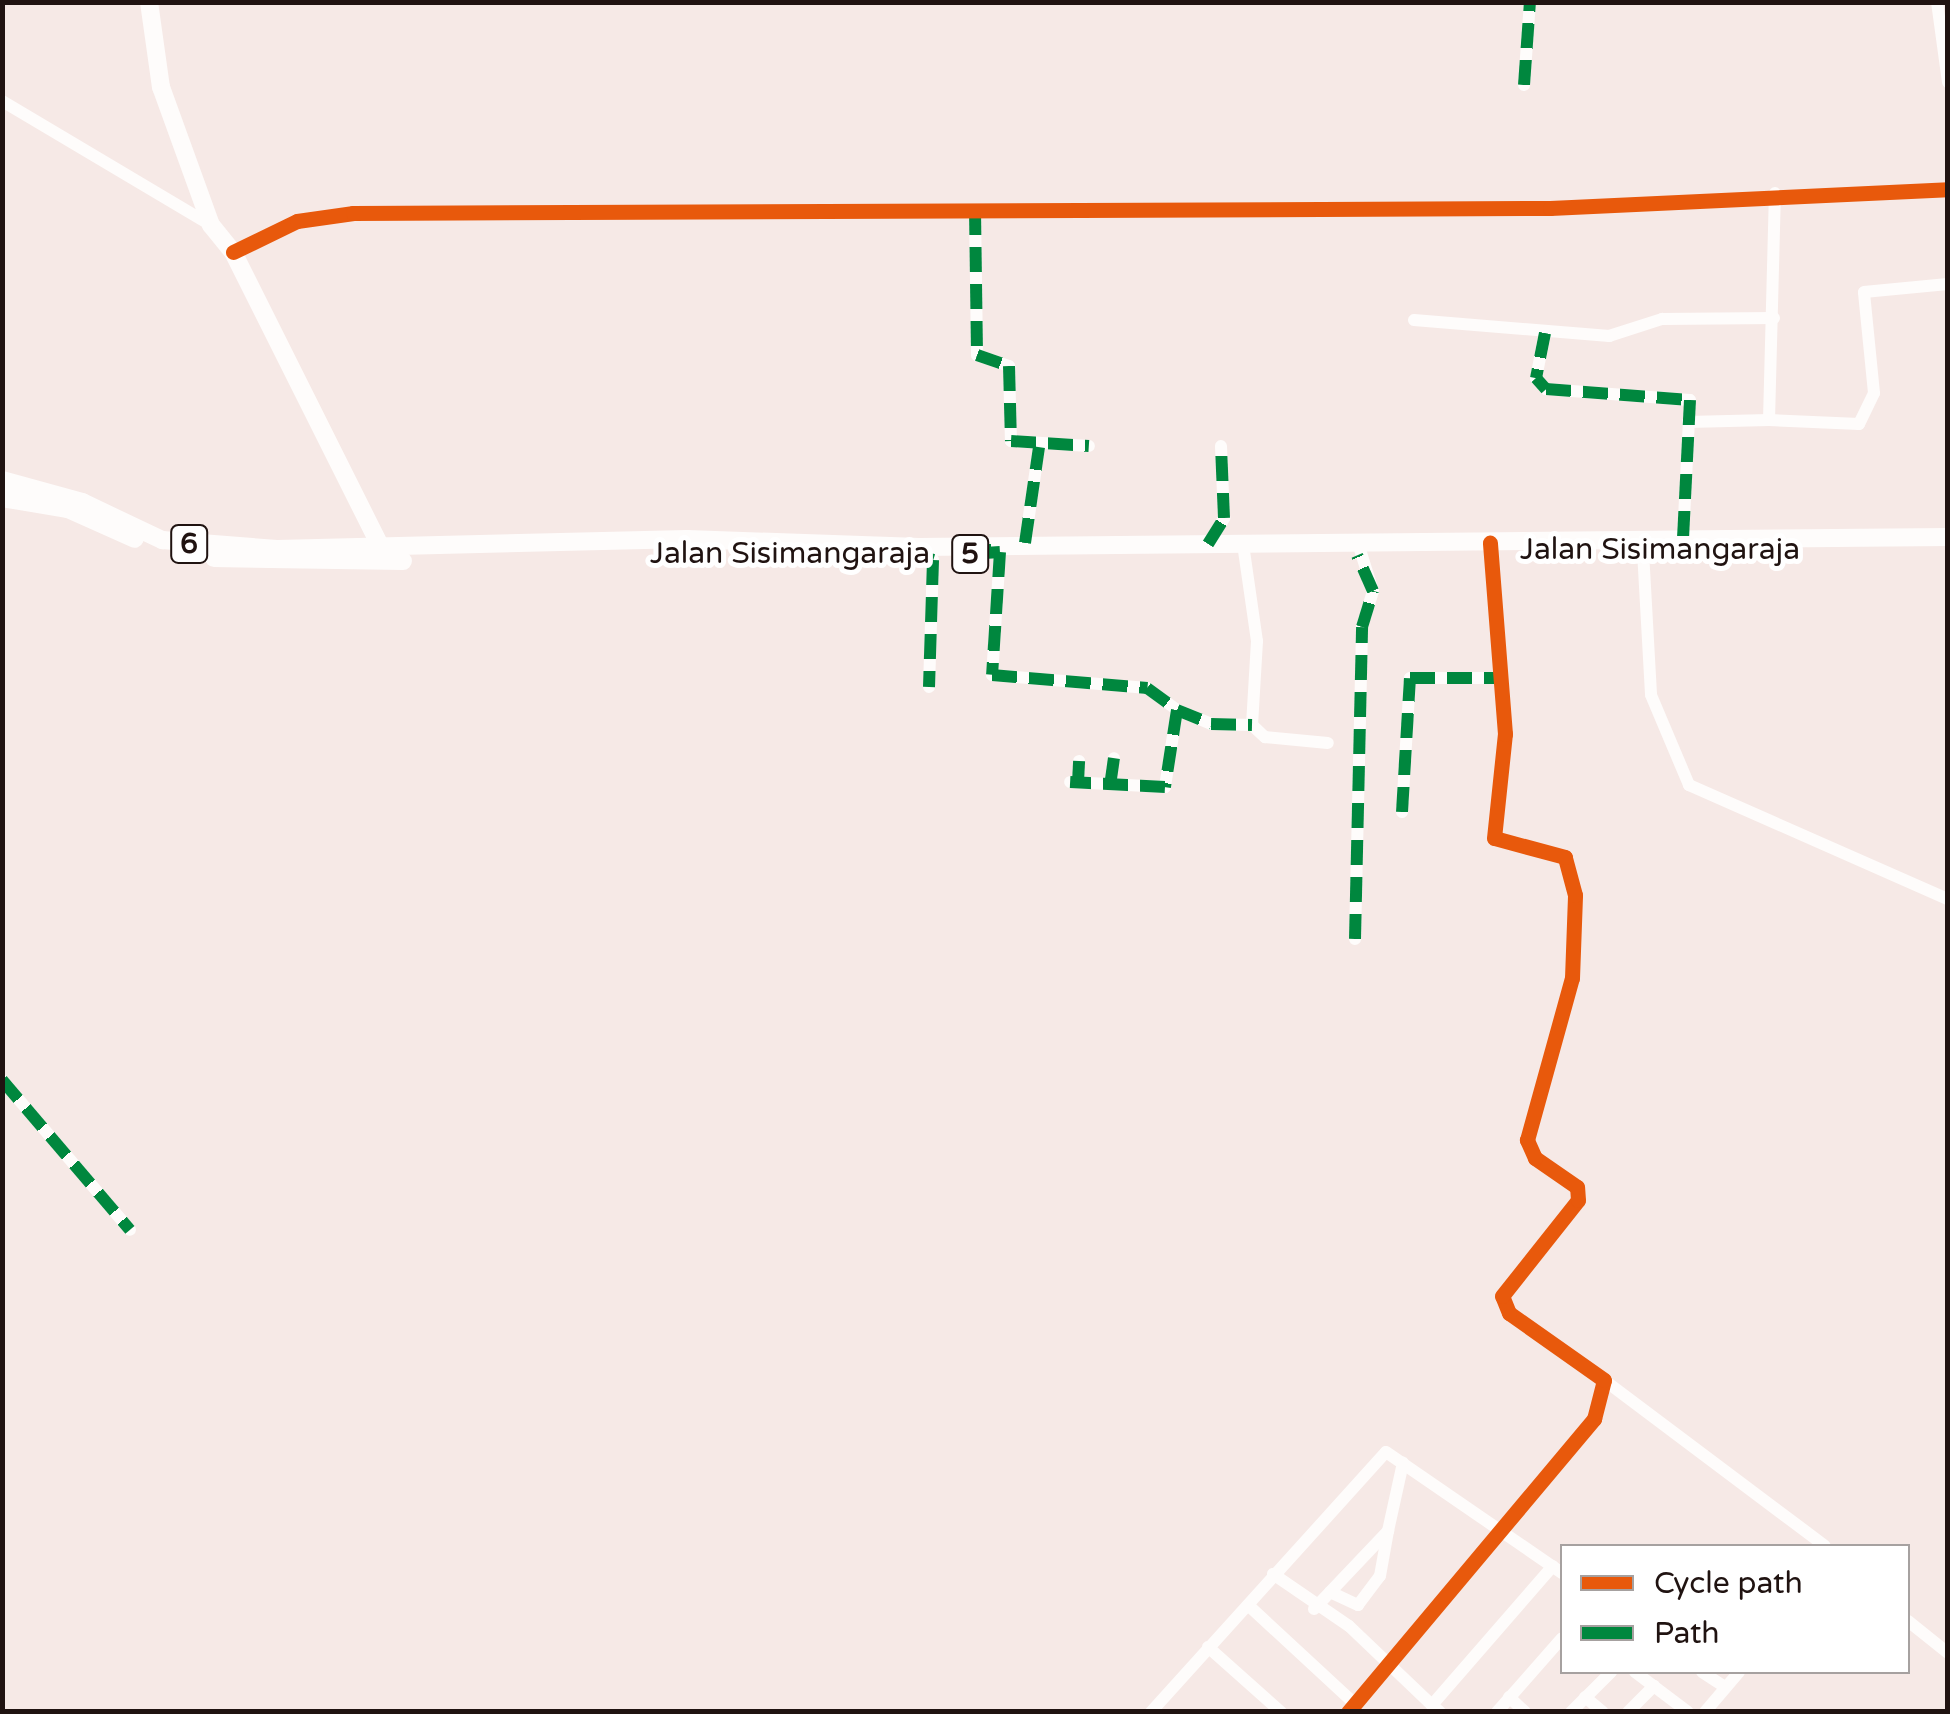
<!DOCTYPE html>
<style>
body{margin:0}
#map{position:relative;width:1950px;height:1714px;overflow:hidden;background:#f6e9e6;font-family:"Varela Round",sans-serif}
div>[style]{position:absolute}
.minor>*{height:12px;margin:-6px;padding:0 6px;transform-origin:6px;border-radius:6px;background:#fefcfb}
.highway>*{height:18px;margin:-9px;padding:0 9px;transform-origin:9px;border-radius:9px;background:#fefcfb}
.quiet>*{height:12px;margin-top:-6px;transform-origin:0;background:repeating-linear-gradient(90deg,#00873e 0 25px,transparent 0 37px)}
.cycleway>*{height:15px;margin:-7.5px;padding:0 7.5px;transform-origin:7.5px;border-radius:7.5px;background:#e8590c}
span{translate:-50% -50%;white-space:nowrap;text-align:center;line-height:1.15;-webkit-text-stroke:10px #fff;paint-order:stroke}
.shield-label span{padding:2px 8px;background:#fff;border:2px solid;border-radius:8px;-webkit-text-stroke-width:0}
.shield-label{font-size:28px;color:#201311;font-weight:700}
.street-label{font-size:30px;color:#201311}
.frame{position:absolute;inset:0;border:5px solid #201311;pointer-events:none}
.legend{position:absolute;left:1560px;top:1544px;width:350px;height:130px;box-sizing:border-box;background:#fff;border:2px solid #a6a1a0;margin:0;padding:12px 18px;list-style:none;font-size:30px;color:#201311}
.legend li{display:flex;align-items:center;gap:20px;height:50px}
.legend b{width:50px;border:2px solid #a6a1a0}
</style>
<div id="map">
<div class="minor">
<i style="left:1937px;top:2px;width:81px;rotate:82.2deg"></i>
<i style="left:1524px;top:85px;width:83px;rotate:-85.9deg"></i>
<i style="left:2px;top:101px;width:243px;rotate:30.7deg"></i>
<i style="left:975px;top:210px;width:145px;rotate:89.2deg"></i>
<i style="left:977px;top:355px;width:34px;rotate:19deg"></i>
<i style="left:1009px;top:366px;width:75px;rotate:88.5deg"></i>
<i style="left:1011px;top:441px;width:78px;rotate:3.7deg"></i>
<i style="left:233px;top:252px;width:71px;rotate:-25.8deg"></i>
<i style="left:297px;top:221px;width:57px;rotate:-8.1deg"></i>
<i style="left:353px;top:213px;width:1197px;rotate:-0.24deg"></i>
<i style="left:1550px;top:208px;width:398px;rotate:-2.7deg"></i>
<i style="left:1414px;top:320px;width:196px;rotate:4.7deg"></i>
<i style="left:1609px;top:336px;width:56px;rotate:-17.8deg"></i>
<i style="left:1662px;top:319px;width:112px;rotate:-0.5deg"></i>
<i style="left:1545px;top:333px;width:46px;rotate:101.3deg"></i>
<i style="left:1536px;top:378px;width:15px;rotate:48deg"></i>
<i style="left:1546px;top:389px;width:144px;rotate:4.4deg"></i>
<i style="left:1690px;top:400px;width:139px;rotate:92.9deg"></i>
<i style="left:1769px;top:420px;width:90px;rotate:2.5deg"></i>
<i style="left:1859px;top:424px;width:34px;rotate:-64deg"></i>
<i style="left:1874px;top:393px;width:101px;rotate:-95.7deg"></i>
<i style="left:1864px;top:292px;width:84px;rotate:-5.4deg"></i>
<i style="left:1688px;top:422px;width:81px;rotate:-1.4deg"></i>
<i style="left:1769px;top:420px;width:227px;rotate:-88.5deg"></i>
<i style="left:1025px;top:543px;width:97px;rotate:-81.7deg"></i>
<i style="left:1208px;top:544px;width:31px;rotate:-58deg"></i>
<i style="left:1224px;top:518px;width:72px;rotate:-92.4deg"></i>
<i style="left:1243px;top:544px;width:98px;rotate:81.8deg"></i>
<i style="left:1257px;top:641px;width:84px;rotate:93.4deg"></i>
<i style="left:1252px;top:725px;width:18px;rotate:43deg"></i>
<i style="left:1265px;top:737px;width:63px;rotate:5.4deg"></i>
<i style="left:919px;top:547px;width:19px;rotate:43deg"></i>
<i style="left:933px;top:560px;width:127px;rotate:91.8deg"></i>
<i style="left:1643px;top:551px;width:144px;rotate:86.8deg"></i>
<i style="left:1651px;top:695px;width:98px;rotate:67.1deg"></i>
<i style="left:1689px;top:785px;width:283px;rotate:23.8deg"></i>
<i style="left:988px;top:553px;width:12px;rotate:-5deg"></i>
<i style="left:1000px;top:552px;width:123px;rotate:93.7deg"></i>
<i style="left:992px;top:675px;width:156px;rotate:4.8deg"></i>
<i style="left:1147px;top:688px;width:37px;rotate:36deg"></i>
<i style="left:1177px;top:710px;width:78px;rotate:98.9deg"></i>
<i style="left:1165px;top:787px;width:95px;rotate:-177deg"></i>
<i style="left:1177px;top:710px;width:37px;rotate:22deg"></i>
<i style="left:1211px;top:724px;width:41px;rotate:1.4deg"></i>
<i style="left:1111px;top:779px;width:21px;rotate:-82deg"></i>
<i style="left:1078px;top:782px;width:21px;rotate:-87deg"></i>
<i style="left:1402px;top:812px;width:134px;rotate:-86.6deg"></i>
<i style="left:1410px;top:678px;width:92px"></i>
<i style="left:1355px;top:939px;width:312px;rotate:-88.7deg"></i>
<i style="left:1362px;top:627px;width:38px;rotate:-73deg"></i>
<i style="left:1373px;top:591px;width:50px;rotate:-107.4deg"></i>
<i style="left:2px;top:1080px;width:197px;rotate:49.5deg"></i>
<i style="left:1604px;top:1380px;width:276px;rotate:36.9deg"></i>
<i style="left:1273px;top:1574px;width:92px;rotate:34.4deg"></i>
<i style="left:1349px;top:1626px;width:115px;rotate:43.6deg"></i>
<i style="left:1330px;top:1592px;width:31px;rotate:25deg"></i>
<i style="left:1358px;top:1605px;width:36px;rotate:-53deg"></i>
<i style="left:1380px;top:1576px;width:46px;rotate:-79.9deg"></i>
<i style="left:1248px;top:1605px;width:146px;rotate:42.8deg"></i>
<i style="left:1314px;top:1609px;width:108px;rotate:-46.5deg"></i>
<i style="left:1388px;top:1531px;width:70px;rotate:-77.6deg"></i>
<i style="left:1908px;top:1621px;width:51px;rotate:38.7deg"></i>
<i style="left:1208px;top:1647px;width:98px;rotate:41.7deg"></i>
<i style="left:1635px;top:1672px;width:66px;rotate:37deg"></i>
<i style="left:1702px;top:1672px;width:27px;rotate:33deg"></i>
<i style="left:1509px;top:1697px;width:22px;rotate:43deg"></i>
<i style="left:1585px;top:1697px;width:23px;rotate:40deg"></i>
<i style="left:1151px;top:1712px;width:350px;rotate:-47.9deg"></i>
<i style="left:1386px;top:1452px;width:214px;rotate:34.5deg"></i>
<i style="left:1348px;top:1712px;width:383px;rotate:-50deg"></i>
<i style="left:1594px;top:1419px;width:40px;rotate:-75.6deg"></i>
<i style="left:1604px;top:1380px;width:116px;rotate:-144.8deg"></i>
<i style="left:1509px;top:1313px;width:18px;rotate:-112deg"></i>
<i style="left:1502px;top:1296px;width:122px;rotate:-51.6deg"></i>
<i style="left:1578px;top:1200px;width:13px;rotate:-94deg"></i>
<i style="left:1577px;top:1187px;width:51px;rotate:-145.4deg"></i>
<i style="left:1535px;top:1158px;width:20px;rotate:-114deg"></i>
<i style="left:1527px;top:1140px;width:168px;rotate:-74.5deg"></i>
<i style="left:1572px;top:978px;width:83px;rotate:-87.9deg"></i>
<i style="left:1575px;top:895px;width:39px;rotate:-105deg"></i>
<i style="left:1565px;top:857px;width:73px;rotate:-165deg"></i>
<i style="left:1494px;top:838px;width:105px;rotate:-84deg"></i>
<i style="left:1505px;top:734px;width:192px;rotate:-94.5deg"></i>
<i style="left:1440px;top:1712px;width:11px;rotate:-139deg"></i>
<i style="left:1432px;top:1705px;width:184px;rotate:-49deg"></i>
<i style="left:1497px;top:1712px;width:98px;rotate:-48.7deg"></i>
<i style="left:1571px;top:1712px;width:57px;rotate:-45deg"></i>
<i style="left:1628px;top:1712px;width:37px;rotate:-45deg"></i>
<i style="left:1705px;top:1712px;width:52px;rotate:-49.6deg"></i>
</div>
<div class="highway">
<i style="left:149px;top:2px;width:86px;rotate:82deg"></i>
<i style="left:161px;top:87px;width:147px;rotate:70.1deg"></i>
<i style="left:211px;top:225px;width:35px;rotate:51deg"></i>
<i style="left:233px;top:252px;width:342px;rotate:63.4deg"></i>
<i style="left:2px;top:480px;width:83px;rotate:15.4deg"></i>
<i style="left:82px;top:502px;width:89px;rotate:25.4deg"></i>
<i style="left:162px;top:540px;width:115px;rotate:4.5deg"></i>
<i style="left:277px;top:549px;width:410px;rotate:-1.4deg"></i>
<i style="left:687px;top:539px;width:232px;rotate:2deg"></i>
<i style="left:919px;top:547px;width:1029px;rotate:-0.56deg"></i>
<i style="left:2px;top:498px;width:67px;rotate:9.5deg"></i>
<i style="left:68px;top:509px;width:73px;rotate:24.1deg"></i>
<i style="left:214px;top:558px;width:189px;rotate:0.9deg"></i>
</div>
<div class="quiet">
<i style="left:1524px;top:85px;width:83px;rotate:-85.9deg"></i>
<i style="left:975px;top:210px;width:145px;rotate:89.2deg"></i>
<i style="left:977px;top:355px;width:34px;rotate:19deg"></i>
<i style="left:1009px;top:366px;width:75px;rotate:88.5deg"></i>
<i style="left:1011px;top:441px;width:78px;rotate:3.7deg"></i>
<i style="left:1545px;top:333px;width:46px;rotate:101.3deg"></i>
<i style="left:1536px;top:378px;width:15px;rotate:48deg"></i>
<i style="left:1546px;top:389px;width:144px;rotate:4.4deg"></i>
<i style="left:1690px;top:400px;width:139px;rotate:92.9deg"></i>
<i style="left:1025px;top:543px;width:97px;rotate:-81.7deg"></i>
<i style="left:985px;top:544px;width:9px;rotate:90deg"></i>
<i style="left:985px;top:553px;width:15px;rotate:-4deg"></i>
<i style="left:1000px;top:552px;width:123px;rotate:93.7deg"></i>
<i style="left:992px;top:675px;width:156px;rotate:4.8deg"></i>
<i style="left:1147px;top:688px;width:37px;rotate:36deg"></i>
<i style="left:1177px;top:710px;width:78px;rotate:98.9deg"></i>
<i style="left:1165px;top:787px;width:95px;rotate:-177deg"></i>
<i style="left:1208px;top:544px;width:31px;rotate:-58deg"></i>
<i style="left:1224px;top:518px;width:72px;rotate:-92.4deg"></i>
<i style="left:918px;top:555px;width:16px;rotate:18deg"></i>
<i style="left:933px;top:560px;width:127px;rotate:91.8deg"></i>
<i style="left:1177px;top:710px;width:37px;rotate:22deg"></i>
<i style="left:1211px;top:724px;width:41px;rotate:1.4deg"></i>
<i style="left:1111px;top:779px;width:21px;rotate:-82deg"></i>
<i style="left:1078px;top:782px;width:21px;rotate:-87deg"></i>
<i style="left:1402px;top:812px;width:134px;rotate:-86.6deg"></i>
<i style="left:1410px;top:678px;width:92px"></i>
<i style="left:1355px;top:939px;width:312px;rotate:-88.7deg"></i>
<i style="left:1362px;top:627px;width:38px;rotate:-73deg"></i>
<i style="left:1373px;top:591px;width:39px;rotate:-114deg"></i>
<i style="left:2px;top:1080px;width:197px;rotate:49.5deg"></i>
</div>
<div class="cycleway">
<i style="left:233px;top:252px;width:71px;rotate:-25.8deg"></i>
<i style="left:297px;top:221px;width:57px;rotate:-8.1deg"></i>
<i style="left:353px;top:213px;width:1197px;rotate:-0.24deg"></i>
<i style="left:1550px;top:208px;width:398px;rotate:-2.7deg"></i>
<i style="left:1348px;top:1712px;width:383px;rotate:-50deg"></i>
<i style="left:1594px;top:1419px;width:40px;rotate:-75.6deg"></i>
<i style="left:1604px;top:1380px;width:116px;rotate:-144.8deg"></i>
<i style="left:1509px;top:1313px;width:18px;rotate:-112deg"></i>
<i style="left:1502px;top:1296px;width:122px;rotate:-51.6deg"></i>
<i style="left:1578px;top:1200px;width:13px;rotate:-94deg"></i>
<i style="left:1577px;top:1187px;width:51px;rotate:-145.4deg"></i>
<i style="left:1535px;top:1158px;width:20px;rotate:-114deg"></i>
<i style="left:1527px;top:1140px;width:168px;rotate:-74.5deg"></i>
<i style="left:1572px;top:978px;width:83px;rotate:-87.9deg"></i>
<i style="left:1575px;top:895px;width:39px;rotate:-105deg"></i>
<i style="left:1565px;top:857px;width:73px;rotate:-165deg"></i>
<i style="left:1494px;top:838px;width:105px;rotate:-84deg"></i>
<i style="left:1505px;top:734px;width:192px;rotate:-94.5deg"></i>
</div>
<div class="shield-label">
<span style="left:189px;top:544px">6</span>
<span style="left:970px;top:554px">5</span>
</div>
<div class="street-label">
<span style="left:1660px;top:550px">Jalan Sisimangaraja</span>
<span style="left:790px;top:554px">Jalan Sisimangaraja</span>
</div>
<div class="frame"></div>
<ul class="legend">
<li><b style="height:12px;background:#e8590c"></b>Cycle path</li>
<li><b style="height:12px;background:#00873e"></b>Path</li>
</ul>
</div>
